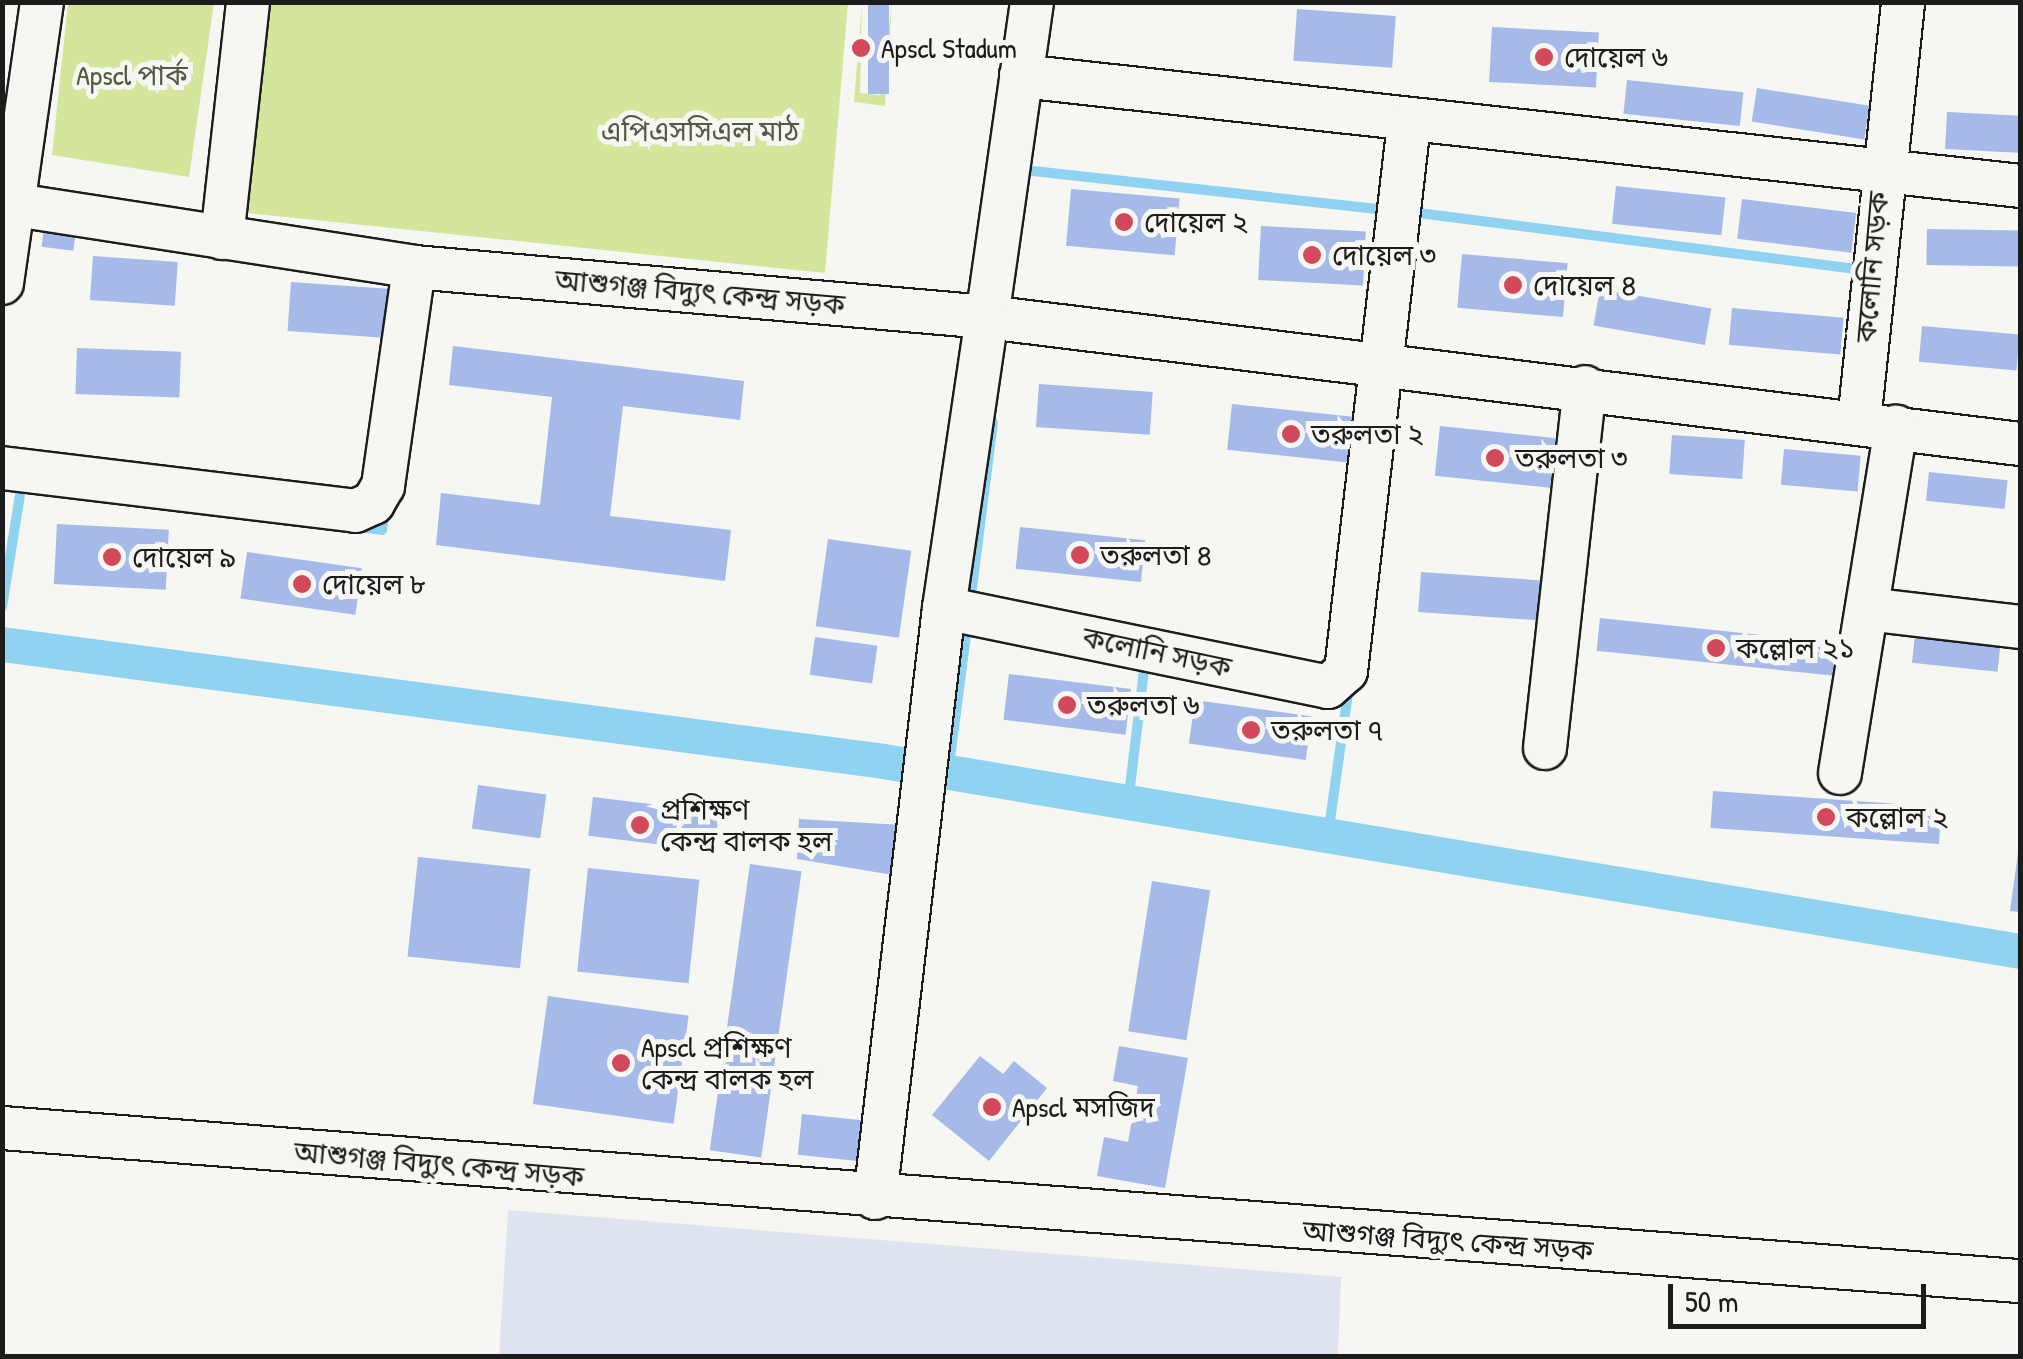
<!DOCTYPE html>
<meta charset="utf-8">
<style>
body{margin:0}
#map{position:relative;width:2023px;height:1359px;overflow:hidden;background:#f6f6f2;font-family:"Patrick Hand","Noto Sans Bengali",sans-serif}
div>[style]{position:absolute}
.built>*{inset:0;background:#dee4ef}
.green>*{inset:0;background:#d3e69b}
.stream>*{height:10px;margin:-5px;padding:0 5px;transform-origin:5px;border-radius:5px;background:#8fd3f1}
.canal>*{height:35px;margin:-17.5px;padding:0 17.5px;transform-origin:17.5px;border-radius:17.5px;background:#8fd3f1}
.building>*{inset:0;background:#a5bae8;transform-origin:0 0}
.roads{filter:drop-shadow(2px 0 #1c1c1c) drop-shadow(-2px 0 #1c1c1c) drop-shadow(0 2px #1c1c1c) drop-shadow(0 -2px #1c1c1c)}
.minor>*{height:42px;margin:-21px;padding:0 21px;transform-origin:21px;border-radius:21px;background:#f6f6f2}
.dots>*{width:28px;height:28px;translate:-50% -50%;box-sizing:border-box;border:5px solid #f6f6f2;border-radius:50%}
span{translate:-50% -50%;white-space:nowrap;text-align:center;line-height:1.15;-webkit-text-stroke:10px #f6f6f2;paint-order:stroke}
.poi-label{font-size:28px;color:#1c1c1c}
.left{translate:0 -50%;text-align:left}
.park-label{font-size:28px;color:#535942}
.street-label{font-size:28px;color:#1c1c1c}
.frame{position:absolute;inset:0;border:5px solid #1c1c1c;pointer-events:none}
.scale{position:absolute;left:1668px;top:1284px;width:258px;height:45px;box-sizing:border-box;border:5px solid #1c1c1c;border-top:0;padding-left:12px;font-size:30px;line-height:35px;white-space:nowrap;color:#1c1c1c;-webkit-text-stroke:8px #f6f6f2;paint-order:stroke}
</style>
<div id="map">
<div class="built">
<i style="clip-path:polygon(508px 1210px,1341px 1277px,1338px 1356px,499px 1356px)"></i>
</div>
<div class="green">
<i style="clip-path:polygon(68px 3px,214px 3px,189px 177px,52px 155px)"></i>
<i style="clip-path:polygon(269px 3px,848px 3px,825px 273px,247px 213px)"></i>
<i style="clip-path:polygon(862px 3px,860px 93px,880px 95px,892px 3px,885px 106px,854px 102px)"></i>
</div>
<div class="stream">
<i style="left:1024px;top:170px;width:367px;rotate:6.3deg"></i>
<i style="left:1411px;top:212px;width:458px;rotate:7.3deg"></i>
<i style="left:359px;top:527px;width:23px;rotate:7deg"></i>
<i style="left:382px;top:530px;width:19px;rotate:-81deg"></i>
<i style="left:970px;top:604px;width:183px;rotate:-82.8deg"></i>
<i style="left:2px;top:607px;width:121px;rotate:-80.9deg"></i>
<i style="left:21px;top:488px;width:8px;rotate:7deg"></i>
<i style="left:948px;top:774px;width:154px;rotate:-82.6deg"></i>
<i style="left:1128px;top:804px;width:143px;rotate:-83.2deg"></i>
<i style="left:1328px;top:835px;width:150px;rotate:-82deg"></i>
</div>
<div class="canal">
<i style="left:2px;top:644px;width:889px;rotate:7.56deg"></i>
<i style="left:883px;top:761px;width:1153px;rotate:9.49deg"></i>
</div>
<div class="building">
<i style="left:868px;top:2px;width:21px;height:92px"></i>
<i style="left:1297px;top:9px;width:99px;height:52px;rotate:4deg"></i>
<i style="left:1492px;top:27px;width:107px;height:55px;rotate:3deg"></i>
<i style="left:1627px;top:80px;width:117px;height:34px;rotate:6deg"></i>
<i style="left:1757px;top:88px;width:114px;height:34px;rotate:9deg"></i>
<i style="left:1947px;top:112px;width:73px;height:37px;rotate:3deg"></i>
<i style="left:1616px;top:186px;width:110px;height:38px;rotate:6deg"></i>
<i style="left:1071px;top:189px;width:109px;height:57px;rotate:5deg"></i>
<i style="left:1742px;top:199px;width:115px;height:40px;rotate:7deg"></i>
<i style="left:45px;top:219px;width:32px;height:28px;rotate:7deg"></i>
<i style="left:1261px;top:226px;width:105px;height:54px;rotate:3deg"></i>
<i style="left:1927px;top:229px;width:93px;height:36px;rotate:1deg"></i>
<i style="left:1462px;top:254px;width:106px;height:54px;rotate:5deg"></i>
<i style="left:93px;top:256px;width:85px;height:44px;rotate:4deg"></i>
<i style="left:291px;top:282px;width:104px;height:49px;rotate:4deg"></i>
<i style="left:1600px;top:289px;width:113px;height:37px;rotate:10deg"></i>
<i style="left:1732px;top:308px;width:112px;height:37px;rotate:5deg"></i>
<i style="left:1922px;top:326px;width:98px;height:36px;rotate:5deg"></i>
<i style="clip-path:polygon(453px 346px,744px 381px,740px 420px,623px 406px,610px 516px,731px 530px,725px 581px,436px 545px,441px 493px,540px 505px,552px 397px,449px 385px)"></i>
<i style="left:77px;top:348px;width:104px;height:46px;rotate:2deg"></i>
<i style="left:1039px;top:384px;width:114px;height:43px;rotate:4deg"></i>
<i style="left:1232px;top:404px;width:124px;height:46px;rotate:6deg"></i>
<i style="left:1440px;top:426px;width:116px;height:50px;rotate:6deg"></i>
<i style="left:1672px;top:435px;width:73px;height:39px;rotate:4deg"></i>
<i style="left:1784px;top:449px;width:77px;height:36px;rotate:5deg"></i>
<i style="left:1929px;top:472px;width:79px;height:29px;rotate:6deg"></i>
<i style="left:57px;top:524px;width:112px;height:60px;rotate:3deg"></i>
<i style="left:1020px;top:527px;width:126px;height:42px;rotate:6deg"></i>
<i style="left:828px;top:539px;width:84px;height:88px;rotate:8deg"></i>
<i style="left:247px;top:552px;width:116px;height:47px;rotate:8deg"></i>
<i style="left:1421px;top:572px;width:124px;height:40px;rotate:4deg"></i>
<i style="left:1600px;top:618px;width:237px;height:33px;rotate:6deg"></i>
<i style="left:1916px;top:625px;width:86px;height:38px;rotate:6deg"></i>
<i style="left:815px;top:637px;width:63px;height:38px;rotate:8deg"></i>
<i style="left:1009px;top:674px;width:123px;height:46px;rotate:7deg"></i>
<i style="left:1195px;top:700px;width:118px;height:44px;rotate:8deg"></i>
<i style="left:478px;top:785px;width:69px;height:44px;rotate:8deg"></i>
<i style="left:1713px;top:791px;width:229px;height:37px;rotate:4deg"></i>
<i style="left:593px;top:797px;width:127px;height:39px;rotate:7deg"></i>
<i style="clip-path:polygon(799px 819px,902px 825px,899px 876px,797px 859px)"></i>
<i style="clip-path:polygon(2018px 853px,2020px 853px,2020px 912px,2010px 911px)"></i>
<i style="left:418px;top:857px;width:113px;height:100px;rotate:6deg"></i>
<i style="left:750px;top:864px;width:52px;height:289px;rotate:8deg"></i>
<i style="left:588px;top:868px;width:112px;height:104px;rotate:6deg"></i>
<i style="left:1152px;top:881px;width:59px;height:152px;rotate:9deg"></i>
<i style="left:548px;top:996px;width:142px;height:109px;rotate:8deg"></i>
<i style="clip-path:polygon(1119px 1046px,1188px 1058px,1165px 1188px,1097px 1176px,1104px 1137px,1128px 1142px,1138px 1086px,1113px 1081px)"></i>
<i style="clip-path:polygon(980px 1056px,1003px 1074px,1014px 1061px,1047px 1088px,989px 1161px,932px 1115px)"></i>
<i style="left:802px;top:1114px;width:63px;height:41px;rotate:6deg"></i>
</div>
<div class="roads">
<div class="minor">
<i style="left:1032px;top:2px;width:318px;rotate:98.1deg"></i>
<i style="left:987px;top:317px;width:1041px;rotate:7.01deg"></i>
<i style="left:1021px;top:76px;width:1005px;rotate:6.28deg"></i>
<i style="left:15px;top:205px;width:404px;rotate:8.8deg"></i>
<i style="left:222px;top:238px;width:237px;rotate:-83.7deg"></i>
<i style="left:2px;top:283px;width:284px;rotate:-81.9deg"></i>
<i style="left:1859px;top:422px;width:422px;rotate:-84deg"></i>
<i style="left:2px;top:468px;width:356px;rotate:6.9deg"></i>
<i style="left:355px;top:511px;width:20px;rotate:-24deg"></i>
<i style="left:373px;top:503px;width:20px;rotate:-60deg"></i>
<i style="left:383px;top:486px;width:221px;rotate:-81.9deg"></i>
<i style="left:414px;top:267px;width:575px;rotate:4.99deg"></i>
<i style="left:987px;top:317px;width:294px;rotate:98.4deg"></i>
<i style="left:944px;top:608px;width:392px;rotate:11.6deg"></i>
<i style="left:1328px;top:687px;width:24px;rotate:-42deg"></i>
<i style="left:1346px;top:671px;width:552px;rotate:-83.44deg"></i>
<i style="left:1867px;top:609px;width:154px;rotate:6.7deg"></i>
<i style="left:1545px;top:748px;width:363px;rotate:-83.7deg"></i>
<i style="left:1840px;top:773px;width:351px;rotate:-80.8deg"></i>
<i style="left:2px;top:1128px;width:2024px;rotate:4.34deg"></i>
<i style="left:875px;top:1198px;width:594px;rotate:-83.33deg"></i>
</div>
</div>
<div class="dots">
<i style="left:861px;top:48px;background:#d1495b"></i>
<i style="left:1544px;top:57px;background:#d1495b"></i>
<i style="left:1124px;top:222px;background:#d1495b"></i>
<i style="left:1312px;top:255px;background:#d1495b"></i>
<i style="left:1513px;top:285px;background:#d1495b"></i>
<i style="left:1291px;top:434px;background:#d1495b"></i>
<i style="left:1495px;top:458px;background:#d1495b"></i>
<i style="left:1080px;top:555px;background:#d1495b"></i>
<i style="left:112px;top:557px;background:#d1495b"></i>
<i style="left:302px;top:584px;background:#d1495b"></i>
<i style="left:1716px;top:648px;background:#d1495b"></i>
<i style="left:1067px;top:705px;background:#d1495b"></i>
<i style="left:1251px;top:730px;background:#d1495b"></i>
<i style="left:1826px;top:817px;background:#d1495b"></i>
<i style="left:640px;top:825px;background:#d1495b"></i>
<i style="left:621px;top:1063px;background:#d1495b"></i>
<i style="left:992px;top:1107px;background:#d1495b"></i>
</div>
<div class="poi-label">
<span class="left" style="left:881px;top:48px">Apscl Stadum</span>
<span class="left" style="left:1564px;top:57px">দোয়েল ৬</span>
<span class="left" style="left:1144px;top:222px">দোয়েল ২</span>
<span class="left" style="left:1332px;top:255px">দোয়েল ৩</span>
<span class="left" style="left:1533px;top:285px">দোয়েল ৪</span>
<span class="left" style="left:1311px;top:434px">তরুলতা ২</span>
<span class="left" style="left:1515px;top:458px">তরুলতা ৩</span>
<span class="left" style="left:1100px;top:555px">তরুলতা ৪</span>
<span class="left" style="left:132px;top:557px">দোয়েল ৯</span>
<span class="left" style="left:322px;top:584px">দোয়েল ৮</span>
<span class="left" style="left:1736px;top:648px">কল্লোল ২১</span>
<span class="left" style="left:1087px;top:705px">তরুলতা ৬</span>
<span class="left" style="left:1271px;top:730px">তরুলতা ৭</span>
<span class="left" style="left:660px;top:825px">প্রশিক্ষণ<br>কেন্দ্র বালক হল</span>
<span class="left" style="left:1846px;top:817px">কল্লোল ২</span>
<span class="left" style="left:641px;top:1063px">Apscl প্রশিক্ষণ<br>কেন্দ্র বালক হল</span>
<span class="left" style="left:1012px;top:1107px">Apscl মসজিদ</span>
</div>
<div class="park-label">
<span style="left:132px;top:75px">Apscl পার্ক</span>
<span style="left:700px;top:131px">এপিএসসিএল মাঠ</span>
</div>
<div class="street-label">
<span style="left:1872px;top:267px;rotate:-85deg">কলোনি সড়ক</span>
<span style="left:700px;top:292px;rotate:5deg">আশুগঞ্জ বিদ্যুৎ কেন্দ্র সড়ক</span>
<span style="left:1157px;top:652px;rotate:12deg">কলোনি সড়ক</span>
<span style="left:439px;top:1164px;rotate:5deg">আশুগঞ্জ বিদ্যুৎ কেন্দ্র সড়ক</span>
<span style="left:1448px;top:1240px;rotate:4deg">আশুগঞ্জ বিদ্যুৎ কেন্দ্র সড়ক</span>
</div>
<div class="frame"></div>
<div class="scale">50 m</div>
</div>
